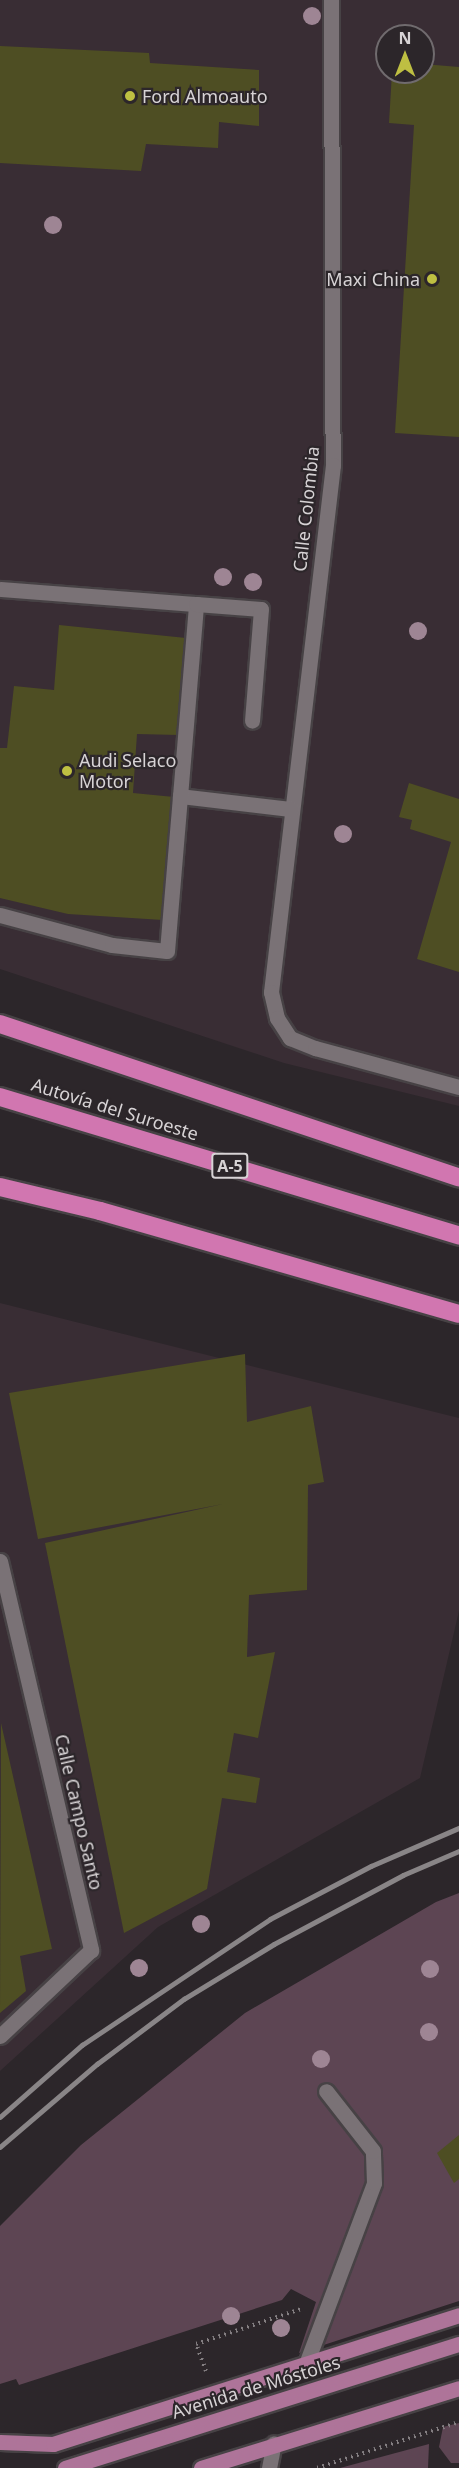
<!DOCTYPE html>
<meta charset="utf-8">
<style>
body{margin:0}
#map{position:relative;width:459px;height:2468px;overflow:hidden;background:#2c262a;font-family:"Noto Sans",sans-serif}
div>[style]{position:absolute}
.built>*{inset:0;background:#392d34}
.green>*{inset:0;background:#5d4553}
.building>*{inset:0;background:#4e4e23}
.path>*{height:4px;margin-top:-2px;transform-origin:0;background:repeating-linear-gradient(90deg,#837e81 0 1.5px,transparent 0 6px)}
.roads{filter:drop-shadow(2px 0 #474245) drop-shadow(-2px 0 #474245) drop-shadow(0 2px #474245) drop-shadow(0 -2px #474245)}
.minor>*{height:15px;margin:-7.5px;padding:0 7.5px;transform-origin:7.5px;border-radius:7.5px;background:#7a7276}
.major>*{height:15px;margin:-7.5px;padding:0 7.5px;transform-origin:7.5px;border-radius:7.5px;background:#ae7499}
.highway>*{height:18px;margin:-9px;padding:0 9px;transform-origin:9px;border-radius:9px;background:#d176b0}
.rail>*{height:4.5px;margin:-2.25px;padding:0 2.25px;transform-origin:2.25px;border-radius:2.25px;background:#898587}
.trees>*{width:18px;height:18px;margin:-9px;border-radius:50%;background:#9e8594}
.dots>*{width:16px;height:16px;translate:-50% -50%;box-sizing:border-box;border:3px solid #2c262a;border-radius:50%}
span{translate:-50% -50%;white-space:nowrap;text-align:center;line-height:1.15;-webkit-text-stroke:4.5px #2c262a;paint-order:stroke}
.shield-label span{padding:2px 4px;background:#2c262a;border:2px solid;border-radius:4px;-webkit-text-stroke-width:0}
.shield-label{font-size:16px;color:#d7d3d5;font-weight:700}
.poi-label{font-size:18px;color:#d7d3d5}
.left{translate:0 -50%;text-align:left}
.right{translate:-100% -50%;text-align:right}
.street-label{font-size:18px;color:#d7d3d5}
.north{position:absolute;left:375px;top:24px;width:60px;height:60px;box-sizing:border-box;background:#2c262a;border:2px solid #706b6e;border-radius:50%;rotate:0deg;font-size:16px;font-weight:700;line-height:24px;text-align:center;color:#d7d3d5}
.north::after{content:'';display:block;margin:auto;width:21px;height:27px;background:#bebf42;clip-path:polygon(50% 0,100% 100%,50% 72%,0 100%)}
</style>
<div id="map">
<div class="built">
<i style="clip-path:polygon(evenodd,0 0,459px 0,459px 1106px,284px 1063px,0 969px,0 0,387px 36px,423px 36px,423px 72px,387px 72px,387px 36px)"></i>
<i style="clip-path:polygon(0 1303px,459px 1418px,459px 1611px,420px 1778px,158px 1927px,0 2071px)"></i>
</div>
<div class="green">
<i style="clip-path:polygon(459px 1893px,459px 2301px,299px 2353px,316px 2302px,291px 2289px,282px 2300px,19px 2385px,16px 2379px,0 2384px,0 2226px,81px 2145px,245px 2013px,436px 1902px)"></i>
<i style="clip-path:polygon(459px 2423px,459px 2463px,451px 2463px,439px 2447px,443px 2427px)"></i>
<i style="clip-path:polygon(429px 2444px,428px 2468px,340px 2468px)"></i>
</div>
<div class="building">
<i style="clip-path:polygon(0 46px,149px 53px,150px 63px,259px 70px,259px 126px,219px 122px,218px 148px,146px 144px,141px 171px,0 163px)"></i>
<i style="clip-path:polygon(423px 64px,459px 67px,459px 437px,395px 433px,414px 125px,389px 123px,392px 72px,423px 72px)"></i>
<i style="clip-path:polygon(59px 625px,186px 638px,179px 735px,137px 734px,133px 793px,174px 797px,163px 920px,68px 914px,0 898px,0 748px,7px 748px,14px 686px,54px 690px)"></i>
<i style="clip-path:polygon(409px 783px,459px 799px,459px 972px,417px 959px,451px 842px,410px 829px,412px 820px,399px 817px)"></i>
<i style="clip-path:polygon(245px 1354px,247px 1422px,311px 1406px,324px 1482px,308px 1485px,307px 1590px,249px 1595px,247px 1657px,275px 1652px,258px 1738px,234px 1733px,227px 1772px,260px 1778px,256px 1803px,222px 1798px,207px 1889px,124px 1933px,45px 1543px,223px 1504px,38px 1539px,9px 1393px)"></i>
<i style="clip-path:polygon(1px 1723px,52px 1949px,20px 1956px,26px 1991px,0 2013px)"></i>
<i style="clip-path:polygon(459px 2135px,459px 2179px,454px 2183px,437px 2153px)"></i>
</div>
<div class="path">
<i style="left:206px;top:2371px;width:29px;rotate:-110deg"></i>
<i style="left:196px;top:2344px;width:111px;rotate:-18.4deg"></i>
<i style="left:317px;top:2468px;width:149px;rotate:-17.9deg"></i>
</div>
<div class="roads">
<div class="minor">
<i style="left:331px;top:0;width:465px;rotate:89.8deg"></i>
<i style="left:333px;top:465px;width:531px;rotate:96.71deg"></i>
<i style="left:271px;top:992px;width:27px;rotate:77deg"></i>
<i style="left:277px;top:1018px;width:24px;rotate:57deg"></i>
<i style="left:290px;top:1038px;width:27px;rotate:22deg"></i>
<i style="left:315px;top:1048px;width:149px;rotate:15.2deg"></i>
<i style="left:0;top:589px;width:197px;rotate:4.4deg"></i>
<i style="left:180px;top:796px;width:112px;rotate:6.7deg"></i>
<i style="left:0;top:915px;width:116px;rotate:15deg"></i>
<i style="left:112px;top:945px;width:55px;rotate:6.2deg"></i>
<i style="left:167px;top:951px;width:348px;rotate:-85.2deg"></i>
<i style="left:196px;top:604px;width:65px;rotate:4.4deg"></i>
<i style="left:261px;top:609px;width:112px;rotate:94.6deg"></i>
<i style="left:0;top:1561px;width:400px;rotate:76.8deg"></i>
<i style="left:91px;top:1950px;width:125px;rotate:136.6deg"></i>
<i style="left:306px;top:2364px;width:193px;rotate:-69.4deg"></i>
<i style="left:374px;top:2183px;width:32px;rotate:-92deg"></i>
<i style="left:373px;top:2151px;width:76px;rotate:-128.1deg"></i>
<i style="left:269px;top:2468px;width:25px;rotate:-79deg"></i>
</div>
<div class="major">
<i style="left:0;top:2442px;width:53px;rotate:2.2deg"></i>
<i style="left:53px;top:2444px;width:426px;rotate:-17.6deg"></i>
<i style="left:65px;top:2468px;width:413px;rotate:-17.5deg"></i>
<i style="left:201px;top:2468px;width:270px;rotate:-17.2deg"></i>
</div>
<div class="highway">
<i style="left:0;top:1024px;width:484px;rotate:18.5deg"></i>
<i style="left:0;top:1097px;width:480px;rotate:16.8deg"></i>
<i style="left:0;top:1187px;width:103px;rotate:13.5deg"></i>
<i style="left:100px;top:1211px;width:373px;rotate:16deg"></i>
</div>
</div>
<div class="rail">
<i style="left:0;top:2117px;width:109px;rotate:-41.3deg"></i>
<i style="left:82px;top:2045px;width:226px;rotate:-33.8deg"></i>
<i style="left:270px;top:1919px;width:114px;rotate:-27.7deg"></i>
<i style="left:371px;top:1866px;width:96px;rotate:-23.4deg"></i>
<i style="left:0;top:2147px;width:128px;rotate:-40.6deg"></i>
<i style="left:97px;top:2064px;width:109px;rotate:-36.8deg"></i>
<i style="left:184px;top:1999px;width:105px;rotate:-31.4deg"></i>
<i style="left:274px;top:1944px;width:146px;rotate:-28.1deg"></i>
<i style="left:403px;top:1875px;width:61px;rotate:-23.2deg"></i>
</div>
<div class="trees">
<i style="left:312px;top:16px"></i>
<i style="left:53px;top:225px"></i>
<i style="left:223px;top:577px"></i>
<i style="left:253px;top:582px"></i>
<i style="left:418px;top:631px"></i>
<i style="left:343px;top:834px"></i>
<i style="left:201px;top:1924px"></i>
<i style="left:139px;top:1968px"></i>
<i style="left:430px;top:1969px"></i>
<i style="left:429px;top:2032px"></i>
<i style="left:321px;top:2059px"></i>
<i style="left:231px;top:2316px"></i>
<i style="left:281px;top:2328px"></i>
</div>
<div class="dots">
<i style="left:130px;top:96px;background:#bebf42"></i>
<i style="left:432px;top:279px;background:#bebf42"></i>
<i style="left:67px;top:771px;background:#bebf42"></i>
</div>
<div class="shield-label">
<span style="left:230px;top:1166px">A-5</span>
</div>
<div class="poi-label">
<span class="left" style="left:142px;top:96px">Ford Almoauto</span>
<span class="right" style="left:420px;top:279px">Maxi China</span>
<span class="left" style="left:79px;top:771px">Audi Selaco<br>Motor</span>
</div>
<div class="street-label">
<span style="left:306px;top:509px;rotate:-84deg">Calle Colombia</span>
<span style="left:115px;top:1109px;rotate:17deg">Autovía del Suroeste</span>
<span style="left:79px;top:1812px;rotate:77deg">Calle Campo Santo</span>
<span style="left:256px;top:2387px;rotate:-17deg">Avenida de Móstoles</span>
</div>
<div class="north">N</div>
</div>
